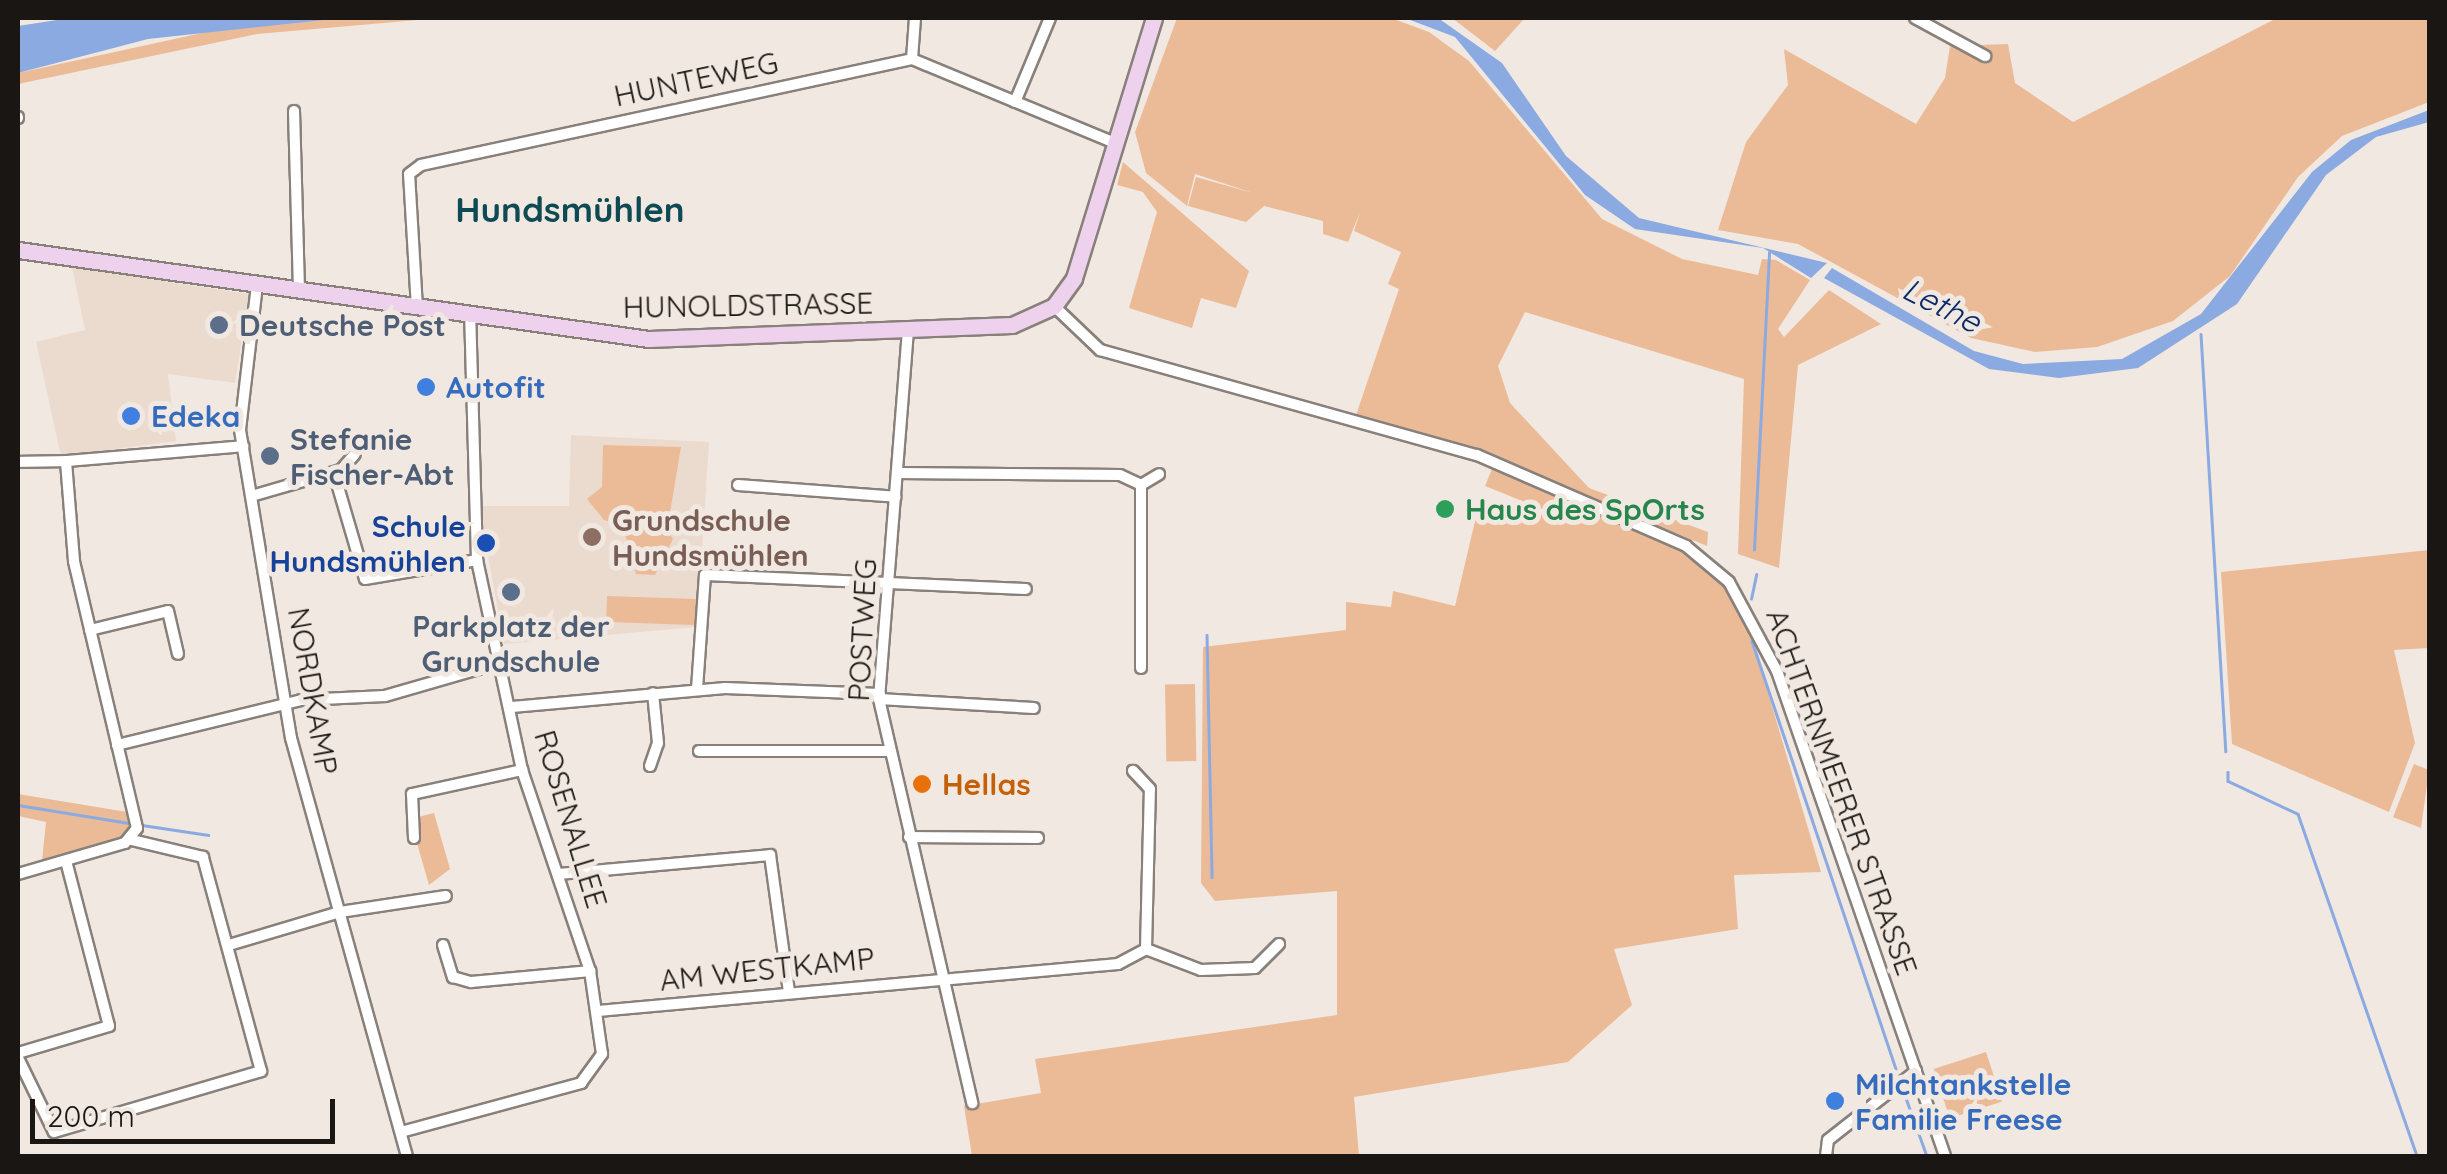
<!DOCTYPE html>
<meta charset="utf-8">
<style>
body{margin:0}
#map{position:relative;width:2447px;height:1174px;overflow:hidden;background:#f1e8e1;font-family:Quicksand,sans-serif}
div>[style]{position:absolute}
.built>*{inset:0;background:#ebdbcf}
.green>*{inset:0;background:#ebbb97;transform-origin:0 0}
.water>*{inset:0;background:#8baae1}
.stream>*{height:2.5px;margin:-1.25px;padding:0 1.25px;transform-origin:1.25px;border-radius:1.25px;background:#8baae1}
.roads{filter:drop-shadow(2px 0 #88807a) drop-shadow(-2px 0 #88807a) drop-shadow(0 2px #88807a) drop-shadow(0 -2px #88807a)}
.street>*{height:10px;margin:-5px;padding:0 5px;transform-origin:5px;border-radius:5px;background:#fff}
.secondary>*{height:15px;margin:-7.5px;padding:0 7.5px;transform-origin:7.5px;border-radius:7.5px;background:#edd1ed}
.dots>*{width:28px;height:28px;translate:-50% -50%;box-sizing:border-box;border:5px solid #f1e8e1;border-radius:50%}
span{translate:-50% -50%;white-space:nowrap;text-align:center;line-height:1.15;-webkit-text-stroke:10px #f1e8e1;paint-order:stroke}
.street-label{font-size:30px;color:#191613}
.service-label{font-size:30px;color:#4e5e75;font-weight:700}
.left{translate:0 -50%;text-align:left}
.shop-label{font-size:30px;color:#366cbe;font-weight:700}
.leisure-label{font-size:30px;color:#27864d;font-weight:700}
.education-label{font-size:30px;color:#785e54;font-weight:700}
.transit-label{font-size:30px;color:#164399;font-weight:700}
.right{translate:-100% -50%;text-align:right}
.food-label{font-size:30px;color:#c56008;font-weight:700}
.water-label{font-size:32px;color:#092969;font-style:italic}
.quarter-label{font-size:35px;color:#0d4a53;font-weight:700}
.frame{position:absolute;inset:0;border:20px solid #191613;pointer-events:none}
.scale{position:absolute;left:30px;top:1099px;width:305px;height:45px;box-sizing:border-box;border:5px solid #191613;border-top:0;padding-left:12px;font-size:30px;line-height:35px;white-space:nowrap;color:#191613;-webkit-text-stroke:8px #f1e8e1;paint-order:stroke}
</style>
<div id="map">
<div class="built">
<i style="clip-path:polygon(72px 267px,249px 294px,235px 383px,168px 374px,176px 441px,61px 456px,36px 342px,85px 330px)"></i>
<i style="clip-path:polygon(571px 435px,709px 442px,697px 627px,504px 644px,479px 506px,569px 506px)"></i>
</div>
<div class="green">
<i style="clip-path:polygon(441px 18px,257px 34px,18px 84px,18px 73px,257px 21px)"></i>
<i style="clip-path:polygon(1177px 18px,1391px 18px,1429px 32px,1469px 61px,1602px 219px,1682px 259px,1758px 275px,1762px 259px,1776px 260px,1810px 280px,1778px 329px,1784px 337px,1829px 290px,1881px 324px,1798px 365px,1779px 568px,1738px 554px,1744px 379px,1525px 312px,1498px 366px,1510px 403px,1589px 488px,1708px 532px,1707px 546px,1478px 451px,1355px 418px,1399px 289px,1388px 284px,1401px 252px,1354px 231px,1360px 212px,1348px 242px,1323px 234px,1323px 221px,1264px 206px,1246px 222px,1188px 206px,1196px 177px,1253px 193px,1195px 174px,1187px 206px,1146px 173px,1135px 132px)"></i>
<i style="clip-path:polygon(1452px 18px,1525px 18px,1495px 51px)"></i>
<i style="clip-path:polygon(2277px 18px,2429px 18px,2429px 102px,2342px 136px,2298px 177px,2230px 276px,2173px 321px,2097px 347px,2035px 352px,1971px 338px,1798px 244px,1718px 230px,1746px 142px,1788px 85px,1784px 49px,1916px 124px,1945px 78px,1950px 46px,2008px 44px,2015px 83px,2073px 122px)"></i>
<i style="clip-path:polygon(1123px 162px,1249px 271px,1236px 308px,1201px 298px,1192px 328px,1129px 308px,1157px 212px,1143px 192px,1117px 185px)"></i>
<i style="clip-path:polygon(603px 445px,681px 447px,667px 531px,673px 539px,655px 575px,636px 574px,623px 527px,604px 520px,587px 499px,602px 487px)"></i>
<i style="clip-path:polygon(1492px 469px,1686px 550px,1725px 585px,1743px 608px,1821px 872px,1734px 875px,1738px 929px,1614px 949px,1632px 1005px,1568px 1062px,1354px 1097px,1359px 1156px,972px 1156px,964px 1106px,1041px 1093px,1035px 1059px,1337px 1015px,1337px 891px,1215px 901px,1201px 883px,1203px 647px,1346px 630px,1346px 602px,1391px 607px,1393px 591px,1455px 606px,1480px 500px,1574px 522px,1485px 486px)"></i>
<i style="clip-path:polygon(2429px 550px,2429px 648px,2394px 650px,2415px 743px,2389px 812px,2232px 744px,2221px 572px)"></i>
<i style="left:696px;top:599px;width:26px;height:89px;rotate:92deg"></i>
<i style="left:1195px;top:684px;width:77px;height:30px;rotate:89deg"></i>
<i style="clip-path:polygon(2414px 764px,2429px 770px,2421px 828px,2393px 817px)"></i>
<i style="clip-path:polygon(18px 794px,127px 812px,130px 827px,123px 839px,42px 861px,46px 822px,18px 816px)"></i>
<i style="clip-path:polygon(434px 813px,450px 869px,429px 885px,410px 819px)"></i>
<i style="left:1986px;top:1052px;width:52px;height:55px;rotate:72deg"></i>
</div>
<div class="water">
<i style="clip-path:polygon(70px 18px,342px 18px,148px 39px,18px 73px,18px 26px)"></i>
<i style="clip-path:polygon(1405px 18px,1438px 18px,1502px 63px,1566px 156px,1639px 218px,1827px 263px,1811px 278px,1763px 248px,1635px 229px,1585px 195px,1455px 37px)"></i>
<i style="clip-path:polygon(2429px 110px,2429px 122px,2376px 137px,2326px 175px,2237px 304px,2138px 368px,2059px 378px,1989px 369px,1824px 278px,1832px 268px,1974px 351px,2023px 364px,2122px 359px,2201px 314px,2312px 172px,2351px 140px)"></i>
</div>
<div class="stream">
<i style="left:2201px;top:334px;width:418px;rotate:86.6deg"></i>
<i style="left:1754px;top:550px;width:298px;rotate:-87.1deg"></i>
<i style="left:1751px;top:599px;width:25px;rotate:-78deg"></i>
<i style="left:1207px;top:635px;width:242px;rotate:88.8deg"></i>
<i style="left:1752px;top:641px;width:451px;rotate:71.4deg"></i>
<i style="left:2228px;top:772px;width:9px;rotate:90deg"></i>
<i style="left:2228px;top:781px;width:77px;rotate:25.2deg"></i>
<i style="left:2298px;top:814px;width:362px;rotate:70.8deg"></i>
<i style="left:18px;top:805px;width:112px;rotate:9.2deg"></i>
<i style="left:142px;top:825px;width:67px;rotate:8.6deg"></i>
<i style="left:1902px;top:1087px;width:73px;rotate:70.1deg"></i>
</div>
<div class="roads">
<div class="street">
<i style="left:1915px;top:18px;width:80px;rotate:28.5deg"></i>
<i style="left:912px;top:59px;width:41px;rotate:-85.8deg"></i>
<i style="left:1015px;top:102px;width:91px;rotate:-67.4deg"></i>
<i style="left:294px;top:111px;width:181px;rotate:88.4deg"></i>
<i style="left:18px;top:118px;width:1px;rotate:-90deg"></i>
<i style="left:257px;top:285px;width:146px;rotate:96.7deg"></i>
<i style="left:240px;top:430px;width:312px;rotate:80.6deg"></i>
<i style="left:291px;top:738px;width:434px;rotate:74.5deg"></i>
<i style="left:1054px;top:306px;width:64px;rotate:43.7deg"></i>
<i style="left:1100px;top:350px;width:391px;rotate:15.6deg"></i>
<i style="left:1477px;top:455px;width:228px;rotate:23.5deg"></i>
<i style="left:1686px;top:546px;width:56px;rotate:39.9deg"></i>
<i style="left:1729px;top:582px;width:101px;rotate:61.7deg"></i>
<i style="left:1777px;top:671px;width:513px;rotate:70.89deg"></i>
<i style="left:417px;top:308px;width:134px;rotate:-93.4deg"></i>
<i style="left:409px;top:174px;width:15px;rotate:-37deg"></i>
<i style="left:421px;top:165px;width:502px;rotate:-12.18deg"></i>
<i style="left:912px;top:59px;width:222px;rotate:22.5deg"></i>
<i style="left:908px;top:330px;width:370px;rotate:94.5deg"></i>
<i style="left:879px;top:699px;width:415px;rotate:77deg"></i>
<i style="left:18px;top:462px;width:48px;rotate:-1.2deg"></i>
<i style="left:334px;top:473px;width:110px;rotate:73.7deg"></i>
<i style="left:365px;top:579px;width:114px;rotate:-9.6deg"></i>
<i style="left:898px;top:473px;width:222px;rotate:0.5deg"></i>
<i style="left:1120px;top:475px;width:23px;rotate:25deg"></i>
<i style="left:1141px;top:485px;width:183px;rotate:90deg"></i>
<i style="left:738px;top:485px;width:158px;rotate:4.3deg"></i>
<i style="left:1141px;top:485px;width:21px;rotate:-31deg"></i>
<i style="left:255px;top:495px;width:90px;rotate:-16.2deg"></i>
<i style="left:341px;top:470px;width:21px;rotate:-49deg"></i>
<i style="left:90px;top:630px;width:80px;rotate:-13.7deg"></i>
<i style="left:168px;top:611px;width:44px;rotate:76.9deg"></i>
<i style="left:697px;top:689px;width:114px;rotate:-86deg"></i>
<i style="left:705px;top:575px;width:321px;rotate:2.5deg"></i>
<i style="left:879px;top:699px;width:155px;rotate:3.3deg"></i>
<i style="left:512px;top:707px;width:214px;rotate:-5.1deg"></i>
<i style="left:725px;top:688px;width:155px;rotate:2.2deg"></i>
<i style="left:117px;top:745px;width:189px;rotate:-13.7deg"></i>
<i style="left:301px;top:700px;width:84px;rotate:-2.7deg"></i>
<i style="left:385px;top:696px;width:123px;rotate:-16.1deg"></i>
<i style="left:699px;top:751px;width:189px"></i>
<i style="left:650px;top:766px;width:24px;rotate:-71deg"></i>
<i style="left:658px;top:743px;width:50px;rotate:-95.7deg"></i>
<i style="left:909px;top:837px;width:129px;rotate:0.4deg"></i>
<i style="left:414px;top:838px;width:44px;rotate:-92.6deg"></i>
<i style="left:412px;top:794px;width:113px;rotate:-12.3deg"></i>
<i style="left:18px;top:874px;width:111px;rotate:-16.2deg"></i>
<i style="left:125px;top:843px;width:19px;rotate:-51deg"></i>
<i style="left:137px;top:828px;width:274px;rotate:-103.3deg"></i>
<i style="left:74px;top:561px;width:100px;rotate:-94.6deg"></i>
<i style="left:66px;top:461px;width:178px;rotate:-4.8deg"></i>
<i style="left:558px;top:874px;width:213px;rotate:-5.1deg"></i>
<i style="left:770px;top:855px;width:138px;rotate:82.1deg"></i>
<i style="left:229px;top:945px;width:116px;rotate:-16.6deg"></i>
<i style="left:340px;top:912px;width:107px;rotate:-8.6deg"></i>
<i style="left:443px;top:945px;width:34px;rotate:73deg"></i>
<i style="left:453px;top:977px;width:19px;rotate:16deg"></i>
<i style="left:471px;top:982px;width:120px;rotate:-5.3deg"></i>
<i style="left:1146px;top:949px;width:59px;rotate:20.9deg"></i>
<i style="left:1201px;top:970px;width:54px;rotate:-2.1deg"></i>
<i style="left:1255px;top:968px;width:34px;rotate:-45deg"></i>
<i style="left:598px;top:1011px;width:522px;rotate:-5.16deg"></i>
<i style="left:1118px;top:964px;width:32px;rotate:-28deg"></i>
<i style="left:1146px;top:949px;width:160px;rotate:-88.6deg"></i>
<i style="left:1150px;top:789px;width:25px;rotate:-133deg"></i>
<i style="left:18px;top:1053px;width:95px;rotate:-16.5deg"></i>
<i style="left:109px;top:1026px;width:171px;rotate:-104.6deg"></i>
<i style="left:18px;top:1058px;width:82px;rotate:64.1deg"></i>
<i style="left:54px;top:1132px;width:216px;rotate:-16.4deg"></i>
<i style="left:261px;top:1071px;width:222px;rotate:-105.2deg"></i>
<i style="left:203px;top:857px;width:73px;rotate:-166.5deg"></i>
<i style="left:401px;top:1132px;width:187px;rotate:-15.2deg"></i>
<i style="left:581px;top:1083px;width:36px;rotate:-54deg"></i>
<i style="left:602px;top:1054px;width:84px;rotate:-98.2deg"></i>
<i style="left:590px;top:971px;width:212px;rotate:-108.7deg"></i>
<i style="left:522px;top:770px;width:215px;rotate:-102.1deg"></i>
<i style="left:477px;top:560px;width:244px;rotate:-91.6deg"></i>
<i style="left:1826px;top:1156px;width:16px;rotate:-83deg"></i>
<i style="left:1828px;top:1140px;width:112px;rotate:-38.1deg"></i>
</div>
<div class="secondary">
<i style="left:18px;top:250px;width:637px;rotate:8.03deg"></i>
<i style="left:649px;top:339px;width:363px;rotate:-2.2deg"></i>
<i style="left:1012px;top:325px;width:46px;rotate:-24.3deg"></i>
<i style="left:1054px;top:306px;width:34px;rotate:-54deg"></i>
<i style="left:1074px;top:278px;width:272px;rotate:-72.9deg"></i>
</div>
</div>
<div class="dots">
<i style="left:219px;top:325px;background:#5c6f8a"></i>
<i style="left:426px;top:387px;background:#3f7fe0"></i>
<i style="left:131px;top:416px;background:#3f7fe0"></i>
<i style="left:270px;top:456px;background:#5c6f8a"></i>
<i style="left:1445px;top:509px;background:#2e9e5b"></i>
<i style="left:592px;top:537px;background:#8d6e63"></i>
<i style="left:486px;top:543px;background:#1a4fb4"></i>
<i style="left:511px;top:592px;background:#5c6f8a"></i>
<i style="left:922px;top:784px;background:#e8710a"></i>
<i style="left:1835px;top:1101px;background:#3f7fe0"></i>
</div>
<div class="street-label">
<span style="left:696px;top:79px;rotate:-12deg">HUNTEWEG</span>
<span style="left:748px;top:305px;rotate:-1deg">HUNOLDSTRASSE</span>
<span style="left:862px;top:630px;rotate:-87deg">POSTWEG</span>
<span style="left:313px;top:691px;rotate:80deg">NORDKAMP</span>
<span style="left:1842px;top:792px;rotate:70deg">ACHTERNMEERER STRASSE</span>
<span style="left:571px;top:819px;rotate:73deg">ROSENALLEE</span>
<span style="left:767px;top:969px;rotate:-6deg">AM WESTKAMP</span>
</div>
<div class="service-label">
<span class="left" style="left:239px;top:325px">Deutsche Post</span>
<span class="left" style="left:290px;top:456px">Stefanie<br>Fischer-Abt</span>
<span style="left:511px;top:643px">Parkplatz der<br>Grundschule</span>
</div>
<div class="shop-label">
<span class="left" style="left:446px;top:387px">Autofit</span>
<span class="left" style="left:151px;top:416px">Edeka</span>
<span class="left" style="left:1855px;top:1101px">Milchtankstelle<br>Familie Freese</span>
</div>
<div class="leisure-label">
<span class="left" style="left:1465px;top:509px">Haus des SpOrts</span>
</div>
<div class="education-label">
<span class="left" style="left:612px;top:537px">Grundschule<br>Hundsmühlen</span>
</div>
<div class="transit-label">
<span class="right" style="left:466px;top:543px">Schule<br>Hundsmühlen</span>
</div>
<div class="food-label">
<span class="left" style="left:942px;top:784px">Hellas</span>
</div>
<div class="water-label">
<span style="left:1942px;top:305px;rotate:27deg">Lethe</span>
</div>
<div class="quarter-label">
<span style="left:570px;top:209px">Hundsmühlen</span>
</div>
<div class="frame"></div>
<div class="scale">200 m</div>
</div>
